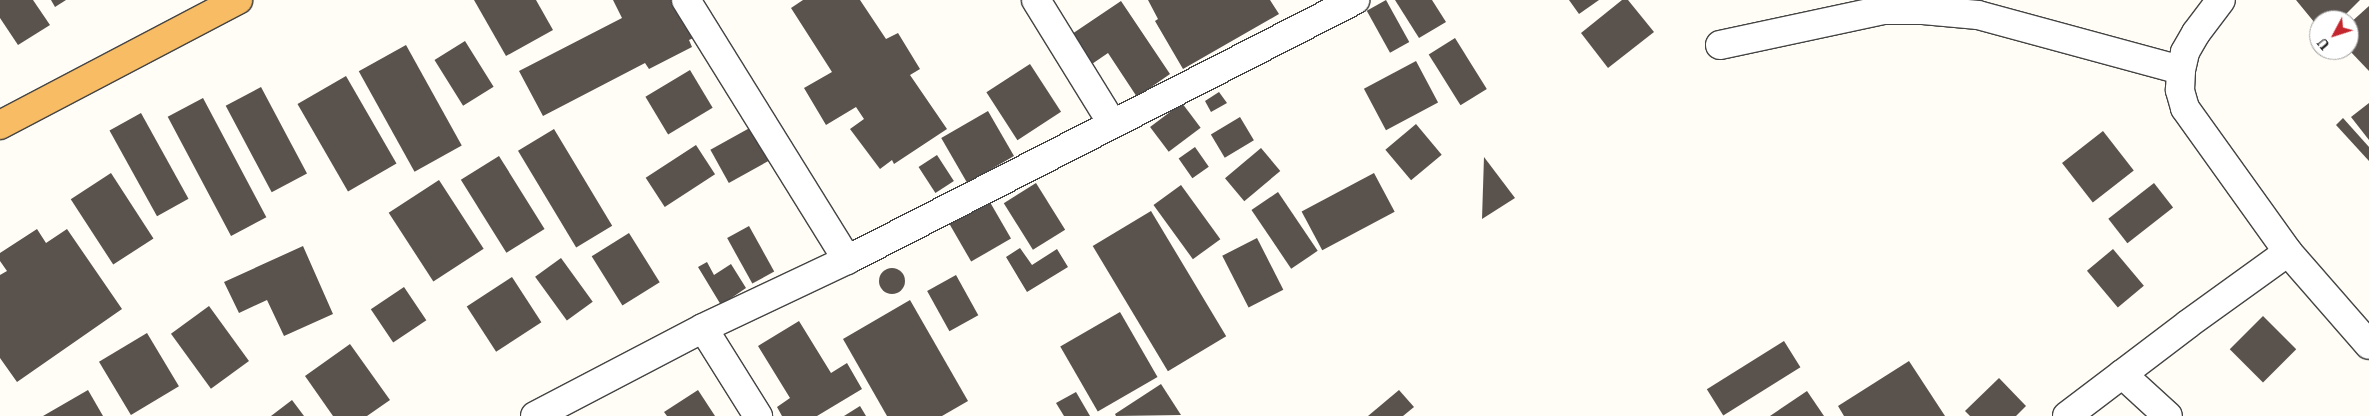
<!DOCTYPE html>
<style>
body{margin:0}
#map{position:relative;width:2369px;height:416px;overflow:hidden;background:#fffdf5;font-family:"Noto Serif",serif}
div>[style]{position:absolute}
.building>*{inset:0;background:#5a524d;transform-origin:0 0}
.round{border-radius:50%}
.roads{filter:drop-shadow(1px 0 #444) drop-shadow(-1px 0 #444) drop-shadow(0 1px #444) drop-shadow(0 -1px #444)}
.minor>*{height:28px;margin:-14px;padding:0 14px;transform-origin:14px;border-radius:14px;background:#fff}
.trunk>*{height:28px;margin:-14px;padding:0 14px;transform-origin:14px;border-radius:14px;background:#f7bc64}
span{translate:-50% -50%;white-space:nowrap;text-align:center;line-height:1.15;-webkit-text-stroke:5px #fff;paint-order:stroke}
.north{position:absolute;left:2309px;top:10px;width:50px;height:50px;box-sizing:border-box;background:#fff;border:1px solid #a0a0a0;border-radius:50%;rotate:230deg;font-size:14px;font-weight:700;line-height:20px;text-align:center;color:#111}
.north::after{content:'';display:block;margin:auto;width:18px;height:22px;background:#c4262e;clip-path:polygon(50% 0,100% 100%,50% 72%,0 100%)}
</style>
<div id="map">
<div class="building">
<i style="clip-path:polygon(0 0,33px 0,50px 25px,18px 45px,0 18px)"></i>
<i style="clip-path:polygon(51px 0,66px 0,55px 7px)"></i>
<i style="clip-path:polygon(474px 0,536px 0,553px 30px,506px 56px)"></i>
<i style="clip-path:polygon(613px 0,682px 0,700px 35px,689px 40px,692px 47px,649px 69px,645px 63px,543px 116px,519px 71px,622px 18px)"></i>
<i style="clip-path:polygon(803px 0,860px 0,886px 39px,898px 33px,920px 69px,910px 75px,947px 129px,894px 164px,892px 160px,880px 169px,850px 129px,864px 119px,856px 107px,826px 125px,804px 88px,832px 72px,791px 8px)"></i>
<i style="clip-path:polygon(1148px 0,1270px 0,1279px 14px,1183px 69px,1155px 21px,1158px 19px)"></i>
<i style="left:1386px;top:0;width:48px;height:22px;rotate:61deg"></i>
<i style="clip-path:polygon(1395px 0,1432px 0,1446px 22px,1419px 38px)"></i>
<i style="clip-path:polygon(1569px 0,1599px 0,1579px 14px)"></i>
<i style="clip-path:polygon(1622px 0,1628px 0,1654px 32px,1608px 68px,1581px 33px)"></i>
<i style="clip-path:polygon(2296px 0,2360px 0,2340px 20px,2319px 20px,2319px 28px)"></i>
<i style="clip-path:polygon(1121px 1px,1170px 74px,1137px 97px,1108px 53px,1089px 66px,1069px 36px)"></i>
<i style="clip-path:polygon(2369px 6px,2369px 71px,2349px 50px,2349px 24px)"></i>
<i style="left:1455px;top:38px;width:60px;height:31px;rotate:58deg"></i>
<i style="left:465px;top:41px;width:54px;height:36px;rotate:58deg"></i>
<i style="left:406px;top:45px;width:115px;height:54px;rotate:61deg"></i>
<i style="left:1416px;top:61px;width:47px;height:59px;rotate:62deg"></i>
<i style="left:1030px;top:64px;width:57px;height:52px;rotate:57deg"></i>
<i style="left:690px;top:70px;width:44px;height:52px;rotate:59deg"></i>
<i style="left:346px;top:76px;width:101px;height:56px;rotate:60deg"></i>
<i style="left:261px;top:87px;width:98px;height:40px;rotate:62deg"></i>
<i style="clip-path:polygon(1219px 92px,1227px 103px,1211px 112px,1205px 101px)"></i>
<i style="left:203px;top:98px;width:135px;height:40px;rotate:62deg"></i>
<i style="left:1182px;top:103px;width:31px;height:40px;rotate:53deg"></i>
<i style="clip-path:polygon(2369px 103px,2369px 140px,2351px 117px)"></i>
<i style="left:988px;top:111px;width:52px;height:54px;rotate:60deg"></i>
<i style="left:141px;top:113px;width:98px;height:36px;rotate:61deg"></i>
<i style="left:1240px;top:117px;width:27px;height:34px;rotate:59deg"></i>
<i style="clip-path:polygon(2343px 118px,2369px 147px,2369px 161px,2336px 125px)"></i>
<i style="left:1416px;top:124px;width:40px;height:40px;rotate:50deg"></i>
<i style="left:755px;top:125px;width:38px;height:51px;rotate:61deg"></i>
<i style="left:554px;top:129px;width:113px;height:42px;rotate:59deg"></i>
<i style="left:2103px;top:131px;width:50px;height:52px;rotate:52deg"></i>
<i style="left:696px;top:145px;width:35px;height:60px;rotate:57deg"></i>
<i style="left:1195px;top:147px;width:24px;height:20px;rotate:55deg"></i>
<i style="left:1261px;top:148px;width:30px;height:47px;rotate:50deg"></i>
<i style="left:937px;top:155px;width:31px;height:22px;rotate:57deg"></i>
<i style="left:499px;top:156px;width:86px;height:45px;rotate:58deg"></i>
<i style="clip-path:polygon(1484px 157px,1515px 198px,1482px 219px)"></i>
<i style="left:111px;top:173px;width:78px;height:48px;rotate:57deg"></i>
<i style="left:1374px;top:173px;width:44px;height:82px;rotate:62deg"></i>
<i style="left:439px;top:180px;width:82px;height:60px;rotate:57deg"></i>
<i style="left:1036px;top:183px;width:55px;height:38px;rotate:58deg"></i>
<i style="left:2154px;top:183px;width:31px;height:58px;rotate:52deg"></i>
<i style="left:1181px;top:185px;width:67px;height:34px;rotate:54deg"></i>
<i style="left:1278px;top:192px;width:71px;height:32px;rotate:56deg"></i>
<i style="left:987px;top:197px;width:48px;height:46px;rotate:60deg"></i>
<i style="left:1151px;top:211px;width:146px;height:68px;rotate:59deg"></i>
<i style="left:749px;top:226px;width:52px;height:25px;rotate:61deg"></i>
<i style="clip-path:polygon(37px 229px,46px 243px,67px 229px,122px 309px,17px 382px,0 358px,0 275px,7px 271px,0 261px,0 253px)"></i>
<i style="left:629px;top:233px;width:58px;height:44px;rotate:58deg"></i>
<i style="left:1257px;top:238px;width:58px;height:39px;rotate:63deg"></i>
<i style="clip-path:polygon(303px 246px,333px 314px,284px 336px,267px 300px,239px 313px,224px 282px)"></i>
<i style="clip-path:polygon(1020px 248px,1032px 265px,1057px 249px,1068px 267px,1027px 292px,1006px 257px)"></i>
<i style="left:2113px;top:249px;width:48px;height:34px;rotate:50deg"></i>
<i style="left:561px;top:258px;width:54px;height:32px;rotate:54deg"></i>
<i style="clip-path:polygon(707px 262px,714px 275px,731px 264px,746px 288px,721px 305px,698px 267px)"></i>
<i class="round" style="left:879px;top:268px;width:26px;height:26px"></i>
<i style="left:956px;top:275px;width:46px;height:33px;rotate:61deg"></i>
<i style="left:512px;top:277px;width:54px;height:54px;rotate:57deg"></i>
<i style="left:404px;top:287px;width:40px;height:40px;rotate:56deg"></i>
<i style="clip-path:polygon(910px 300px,968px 401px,942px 416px,887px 416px,843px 339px)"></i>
<i style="left:209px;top:306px;width:68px;height:47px;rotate:54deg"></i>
<i style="left:1120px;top:312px;width:75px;height:69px;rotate:60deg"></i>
<i style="left:2263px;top:316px;width:47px;height:47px;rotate:45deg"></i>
<i style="clip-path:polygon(799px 321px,831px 373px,847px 363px,862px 389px,817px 416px,782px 416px,777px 407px,790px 398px,758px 346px)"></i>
<i style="left:147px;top:333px;width:62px;height:56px;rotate:59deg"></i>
<i style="left:1784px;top:341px;width:31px;height:91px;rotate:58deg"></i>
<i style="clip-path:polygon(350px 344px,390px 400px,367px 416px,333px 416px,305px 376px)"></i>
<i style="clip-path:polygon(1909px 361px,1945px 416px,1844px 416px,1838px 406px)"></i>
<i style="clip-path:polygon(1999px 378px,2026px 406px,2016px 416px,1970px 416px,1965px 411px)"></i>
<i style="clip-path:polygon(1161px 384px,1181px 415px,1116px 416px,1115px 414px)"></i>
<i style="clip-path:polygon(88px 390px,103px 416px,43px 416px)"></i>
<i style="clip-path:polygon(698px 390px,715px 416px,667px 416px,664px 412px)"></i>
<i style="clip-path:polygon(1399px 390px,1414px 407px,1403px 416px,1368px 416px)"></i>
<i style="clip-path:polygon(1807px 391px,1824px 416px,1770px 416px)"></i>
<i style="clip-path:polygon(1076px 392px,1090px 416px,1064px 416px,1056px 403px)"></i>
<i style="clip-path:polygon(292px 400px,304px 416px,271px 416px)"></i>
<i style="clip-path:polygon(860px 406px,866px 416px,844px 416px)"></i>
</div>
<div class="roads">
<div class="minor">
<i style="left:686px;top:0;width:306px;rotate:58.2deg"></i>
<i style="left:1036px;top:0;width:145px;rotate:58.3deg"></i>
<i style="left:1720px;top:45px;width:167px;rotate:-12.1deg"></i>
<i style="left:1883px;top:10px;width:40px"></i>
<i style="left:1923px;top:10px;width:55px;rotate:5.2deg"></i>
<i style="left:1978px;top:15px;width:210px;rotate:15.2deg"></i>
<i style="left:2288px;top:252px;width:123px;rotate:48.9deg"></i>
<i style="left:703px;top:328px;width:104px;rotate:58deg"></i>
<i style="left:2122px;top:374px;width:62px;rotate:42.4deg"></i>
<i style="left:535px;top:416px;width:190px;rotate:-27.6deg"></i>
<i style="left:703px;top:328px;width:159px;rotate:-25.3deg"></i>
<i style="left:847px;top:260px;width:571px;rotate:-27.1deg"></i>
<i style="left:2067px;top:416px;width:152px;rotate:-37.2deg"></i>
<i style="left:2188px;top:324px;width:123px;rotate:-35.8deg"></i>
<i style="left:2288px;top:252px;width:177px;rotate:-125.6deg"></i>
<i style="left:2185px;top:108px;width:19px;rotate:-106deg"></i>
<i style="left:2180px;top:90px;width:20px;rotate:-87deg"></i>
<i style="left:2181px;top:70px;width:18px;rotate:-77deg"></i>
<i style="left:2185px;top:52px;width:22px;rotate:-60deg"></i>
<i style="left:2196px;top:33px;width:41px;rotate:-52.9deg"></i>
</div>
<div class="trunk">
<i style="left:0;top:125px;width:269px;rotate:-27.7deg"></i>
</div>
</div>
<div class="north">U</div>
</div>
